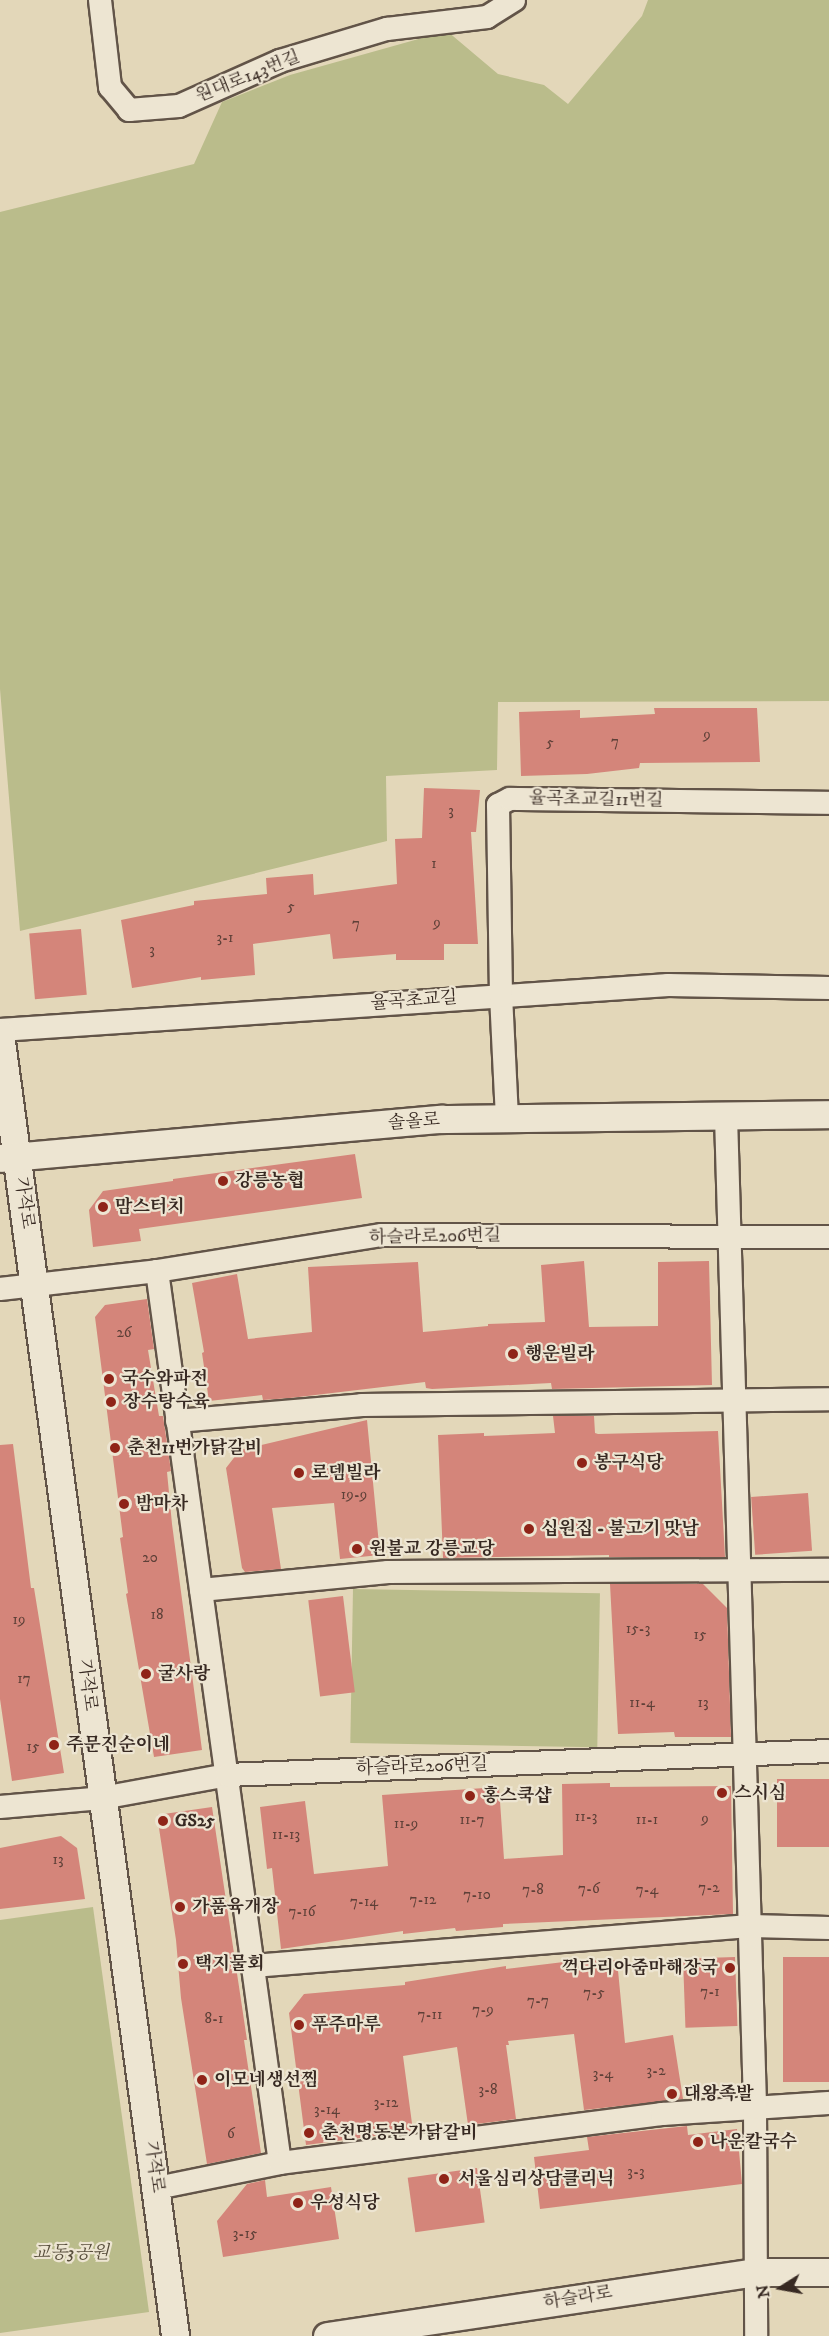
<!DOCTYPE html>
<meta charset="utf-8">
<style>
body{margin:0}
#map{position:relative;width:829px;height:2336px;overflow:hidden;background:#e3d7b9;font-family:"IM FELL DW Pica","Noto Serif KR",serif}
div>[style]{position:absolute}
.green>*{inset:0;background:#babc8b;transform-origin:0 0}
.building>*{inset:0;background:#d4857a;transform-origin:0 0}
.roads{filter:drop-shadow(2px 0 #625448) drop-shadow(-2px 0 #625448) drop-shadow(0 2px #625448) drop-shadow(0 -2px #625448)}
.minor>*{height:22px;margin:-11px;padding:0 11px;transform-origin:11px;border-radius:11px;background:#ede5d2}
.tertiary>*{height:27px;margin:-13.5px;padding:0 13.5px;transform-origin:13.5px;border-radius:13.5px;background:#ede5d2}
.dots>*{width:16px;height:16px;translate:-50% -50%;box-sizing:border-box;border:3px solid #ede5d2;border-radius:50%}
span{translate:-50% -50%;white-space:nowrap;text-align:center;line-height:1.15;-webkit-text-stroke:4.5px #ede5d2;paint-order:stroke}
.number-label{font-size:15px;color:#5e4038}
.number-label span{-webkit-text-stroke-width:0}
.street-label{font-size:18px;color:#372922}
.poi-label{font-size:18px;color:#372922;font-weight:700}
.left{translate:0 -50%;text-align:left}
.right{translate:-100% -50%;text-align:right}
.park-label{font-size:18px;color:#584e3c;font-style:italic}
.north{position:absolute;left:751px;top:2258px;width:60px;height:60px;-webkit-text-stroke:4px #ede5d2;paint-order:stroke;rotate:259deg;font-size:16px;font-weight:700;line-height:24px;text-align:center;color:#372922}
.north::after{content:'';display:block;margin:auto;width:21px;height:27px;background:#372922;clip-path:polygon(50% 0,100% 100%,50% 72%,0 100%)}
</style>
<div id="map">
<div class="green">
<i style="clip-path:polygon(648px 0,829px 0,829px 701px,498px 702px,497px 770px,386px 776px,387px 841px,20px 931px,0 689px,0 212px,194px 164px,222px 102px,290px 75px,447px 31px,498px 74px,544px 85px,568px 104px,642px 16px)"></i>
<i style="left:353px;top:1589px;width:247px;height:154px;rotate:1deg"></i>
<i style="clip-path:polygon(93px 1907px,149px 2312px,0 2333px,0 1920px)"></i>
</div>
<div class="building">
<i style="clip-path:polygon(654px 708px,757px 708px,760px 762px,640px 763px,639px 768px,587px 774px,521px 776px,519px 712px,580px 710px,580px 718px,655px 714px)"></i>
<i style="clip-path:polygon(424px 788px,480px 790px,476px 832px,471px 832px,478px 944px,444px 944px,444px 960px,396px 960px,396px 954px,333px 959px,330px 934px,253px 944px,255px 975px,201px 980px,201px 977px,132px 988px,121px 920px,194px 905px,194px 901px,267px 894px,266px 878px,313px 874px,314px 895px,397px 884px,395px 839px,422px 838px)"></i>
<i style="left:81px;top:929px;width:66px;height:52px;rotate:85deg"></i>
<i style="clip-path:polygon(355px 1154px,362px 1198px,139px 1229px,141px 1241px,93px 1247px,89px 1210px,103px 1191px,173px 1181px,173px 1179px)"></i>
<i style="clip-path:polygon(584px 1261px,589px 1327px,658px 1326px,658px 1262px,709px 1261px,712px 1385px,552px 1389px,551px 1383px,432px 1389px,426px 1388px,425px 1382px,290px 1398px,263px 1400px,262px 1395px,209px 1401px,202px 1353px,204px 1352px,192px 1283px,237px 1274px,248px 1339px,312px 1332px,308px 1267px,418px 1262px,423px 1332px,488px 1326px,488px 1324px,545px 1322px,541px 1265px)"></i>
<i style="clip-path:polygon(147px 1299px,154px 1349px,148px 1350px,159px 1416px,163px 1416px,171px 1471px,167px 1472px,172px 1524px,202px 1750px,154px 1757px,126px 1594px,128px 1593px,120px 1538px,123px 1537px,95px 1317px,105px 1305px)"></i>
<i style="clip-path:polygon(553px 1416px,594px 1416px,595px 1433px,598px 1434px,718px 1431px,725px 1557px,609px 1557px,609px 1555px,443px 1558px,438px 1435px,484px 1433px,484px 1436px,555px 1433px)"></i>
<i style="clip-path:polygon(367px 1420px,380px 1555px,340px 1559px,334px 1503px,272px 1508px,281px 1569px,245px 1572px,242px 1568px,226px 1468px,240px 1450px)"></i>
<i style="clip-path:polygon(13px 1444px,31px 1588px,34px 1588px,64px 1773px,12px 1781px,0 1699px,0 1445px)"></i>
<i style="left:808px;top:1493px;width:58px;height:57px;rotate:86deg"></i>
<i style="clip-path:polygon(610px 1584px,703px 1584px,727px 1608px,731px 1737px,675px 1737px,674px 1732px,618px 1734px)"></i>
<i style="left:343px;top:1596px;width:97px;height:35px;rotate:83deg"></i>
<i style="left:829px;top:1779px;width:68px;height:52px;rotate:90deg"></i>
<i style="clip-path:polygon(610px 1783px,610px 1787px,731px 1786px,733px 1914px,503px 1924px,503px 1927px,456px 1931px,455px 1928px,403px 1934px,403px 1931px,281px 1949px,272px 1868px,267px 1869px,260px 1807px,305px 1801px,314px 1874px,388px 1866px,382px 1795px,499px 1787px,504px 1859px,563px 1855px,562px 1784px)"></i>
<i style="clip-path:polygon(212px 1807px,247px 2040px,244px 2040px,261px 2153px,207px 2164px,181px 1998px,176px 1940px,157px 1815px)"></i>
<i style="clip-path:polygon(61px 1836px,77px 1848px,85px 1899px,0 1909px,0 1848px)"></i>
<i style="left:735px;top:1957px;width:69px;height:52px;rotate:88deg"></i>
<i style="left:829px;top:1957px;width:125px;height:46px;rotate:90deg"></i>
<i style="clip-path:polygon(617px 1960px,625px 2043px,673px 2035px,683px 2099px,584px 2110px,574px 2034px,508px 2041px,509px 2045px,506px 2045px,516px 2119px,468px 2125px,457px 2047px,403px 2056px,413px 2131px,306px 2145px,289px 2013px,304px 1994px,405px 1985px,405px 1982px,506px 1966px,506px 1969px,572px 1961px)"></i>
<i style="clip-path:polygon(687px 2126px,688px 2135px,737px 2129px,742px 2184px,540px 2209px,534px 2157px,589px 2150px,587px 2137px)"></i>
<i style="left:477px;top:2168px;width:55px;height:70px;rotate:82deg"></i>
<i style="clip-path:polygon(265px 2180px,267px 2197px,331px 2187px,339px 2239px,223px 2257px,217px 2221px,247px 2184px)"></i>
</div>
<div class="roads">
<div class="minor">
<i style="left:100px;top:0;width:88px;rotate:83.4deg"></i>
<i style="left:110px;top:87px;width:30px;rotate:50deg"></i>
<i style="left:129px;top:110px;width:50px;rotate:-4.6deg"></i>
<i style="left:179px;top:106px;width:111px;rotate:-24deg"></i>
<i style="left:280px;top:61px;width:112px;rotate:-16.7deg"></i>
<i style="left:387px;top:29px;width:101px;rotate:-6.8deg"></i>
<i style="left:487px;top:17px;width:32px;rotate:-32deg"></i>
<i style="left:0;top:1030px;width:670px;rotate:-3.85deg"></i>
<i style="left:668px;top:985px;width:161px;rotate:1.1deg"></i>
<i style="left:726px;top:1116px;width:991px;rotate:88.32deg"></i>
<i style="left:755px;top:2107px;width:229px;rotate:89.7deg"></i>
<i style="left:507px;top:1118px;width:122px;rotate:-92.8deg"></i>
<i style="left:501px;top:996px;width:191px;rotate:-90.9deg"></i>
<i style="left:498px;top:805px;width:13px;rotate:-27deg"></i>
<i style="left:510px;top:799px;width:319px;rotate:0.7deg"></i>
<i style="left:157px;top:1271px;width:900px;rotate:82.15deg"></i>
<i style="left:0;top:1289px;width:158px;rotate:-6.5deg"></i>
<i style="left:157px;top:1271px;width:228px;rotate:-9.1deg"></i>
<i style="left:382px;top:1235px;width:447px;rotate:0.3deg"></i>
<i style="left:177px;top:1421px;width:186px;rotate:-4.9deg"></i>
<i style="left:362px;top:1405px;width:467px;rotate:-0.7deg"></i>
<i style="left:201px;top:1590px;width:188px;rotate:-5.5deg"></i>
<i style="left:388px;top:1572px;width:441px;rotate:-0.3deg"></i>
<i style="left:0;top:1807px;width:102px;rotate:-5deg"></i>
<i style="left:102px;top:1798px;width:127px;rotate:-10.4deg"></i>
<i style="left:227px;top:1775px;width:602px;rotate:-2.28deg"></i>
<i style="left:253px;top:1966px;width:498px;rotate:-4.6deg"></i>
<i style="left:749px;top:1926px;width:80px;rotate:1.4deg"></i>
<i style="left:157px;top:2188px;width:126px;rotate:-11.5deg"></i>
<i style="left:280px;top:2163px;width:385px;rotate:-7.3deg"></i>
<i style="left:662px;top:2114px;width:167px;rotate:-3.8deg"></i>
</div>
<div class="tertiary">
<i style="left:0;top:1034px;width:1314px;rotate:82.34deg"></i>
<i style="left:1px;top:1158px;width:442px;rotate:-5.1deg"></i>
<i style="left:441px;top:1119px;width:388px;rotate:-0.7deg"></i>
<i style="left:327px;top:2336px;width:431px;rotate:-8.5deg"></i>
<i style="left:753px;top:2272px;width:76px"></i>
</div>
</div>
<div class="dots">
<i style="left:223px;top:1181px;background:#8f2418"></i>
<i style="left:103px;top:1207px;background:#8f2418"></i>
<i style="left:513px;top:1354px;background:#8f2418"></i>
<i style="left:109px;top:1379px;background:#8f2418"></i>
<i style="left:111px;top:1402px;background:#8f2418"></i>
<i style="left:115px;top:1448px;background:#8f2418"></i>
<i style="left:582px;top:1463px;background:#8f2418"></i>
<i style="left:299px;top:1473px;background:#8f2418"></i>
<i style="left:124px;top:1504px;background:#8f2418"></i>
<i style="left:529px;top:1529px;background:#8f2418"></i>
<i style="left:357px;top:1549px;background:#8f2418"></i>
<i style="left:146px;top:1674px;background:#8f2418"></i>
<i style="left:54px;top:1745px;background:#8f2418"></i>
<i style="left:722px;top:1793px;background:#8f2418"></i>
<i style="left:470px;top:1796px;background:#8f2418"></i>
<i style="left:163px;top:1821px;background:#8f2418"></i>
<i style="left:180px;top:1907px;background:#8f2418"></i>
<i style="left:183px;top:1964px;background:#8f2418"></i>
<i style="left:730px;top:1968px;background:#8f2418"></i>
<i style="left:299px;top:2025px;background:#8f2418"></i>
<i style="left:202px;top:2080px;background:#8f2418"></i>
<i style="left:672px;top:2094px;background:#8f2418"></i>
<i style="left:309px;top:2133px;background:#8f2418"></i>
<i style="left:698px;top:2142px;background:#8f2418"></i>
<i style="left:444px;top:2179px;background:#8f2418"></i>
<i style="left:298px;top:2203px;background:#8f2418"></i>
</div>
<div class="number-label">
<span style="left:707px;top:735px">9</span>
<span style="left:615px;top:742px">7</span>
<span style="left:550px;top:743px">5</span>
<span style="left:451px;top:811px">3</span>
<span style="left:434px;top:864px">1</span>
<span style="left:291px;top:907px">5</span>
<span style="left:437px;top:923px">9</span>
<span style="left:356px;top:924px">7</span>
<span style="left:225px;top:938px">3-1</span>
<span style="left:152px;top:950px">3</span>
<span style="left:124px;top:1333px">26</span>
<span style="left:354px;top:1495px">19-9</span>
<span style="left:150px;top:1558px">20</span>
<span style="left:157px;top:1615px">18</span>
<span style="left:19px;top:1620px">19</span>
<span style="left:638px;top:1629px">15-3</span>
<span style="left:700px;top:1635px">15</span>
<span style="left:24px;top:1679px">17</span>
<span style="left:642px;top:1703px">11-4</span>
<span style="left:703px;top:1703px">13</span>
<span style="left:33px;top:1747px">15</span>
<span style="left:586px;top:1817px">11-3</span>
<span style="left:705px;top:1819px">9</span>
<span style="left:472px;top:1820px">11-7</span>
<span style="left:647px;top:1820px">11-1</span>
<span style="left:406px;top:1824px">11-9</span>
<span style="left:286px;top:1835px">11-13</span>
<span style="left:58px;top:1860px">13</span>
<span style="left:709px;top:1888px">7-2</span>
<span style="left:589px;top:1889px">7-6</span>
<span style="left:533px;top:1890px">7-8</span>
<span style="left:647px;top:1890px">7-4</span>
<span style="left:477px;top:1895px">7-10</span>
<span style="left:423px;top:1900px">7-12</span>
<span style="left:364px;top:1902px">7-14</span>
<span style="left:302px;top:1912px">7-16</span>
<span style="left:710px;top:1992px">7-1</span>
<span style="left:594px;top:1993px">7-5</span>
<span style="left:538px;top:2001px">7-7</span>
<span style="left:483px;top:2010px">7-9</span>
<span style="left:430px;top:2015px">7-11</span>
<span style="left:214px;top:2019px">8-1</span>
<span style="left:656px;top:2071px">3-2</span>
<span style="left:603px;top:2074px">3-4</span>
<span style="left:488px;top:2090px">3-8</span>
<span style="left:386px;top:2103px">3-12</span>
<span style="left:327px;top:2110px">3-14</span>
<span style="left:231px;top:2134px">6</span>
<span style="left:636px;top:2172px">3-3</span>
<span style="left:245px;top:2234px">3-15</span>
</div>
<div class="street-label">
<span style="left:248px;top:77px;rotate:-22deg">원대로143번길</span>
<span style="left:596px;top:800px;rotate:1deg">율곡초교길11번길</span>
<span style="left:414px;top:1001px;rotate:-4deg">율곡초교길</span>
<span style="left:414px;top:1122px;rotate:-4deg">솔올로</span>
<span style="left:24px;top:1203px;rotate:82deg">가작로</span>
<span style="left:435px;top:1237px;rotate:-1deg">하슬라로206번길</span>
<span style="left:87px;top:1685px;rotate:83deg">가작로</span>
<span style="left:422px;top:1767px;rotate:-2deg">하슬라로206번길</span>
<span style="left:154px;top:2167px;rotate:82deg">가작로</span>
<span style="left:578px;top:2298px;rotate:-9deg">하슬라로</span>
</div>
<div class="poi-label">
<span class="left" style="left:235px;top:1181px">강릉농협</span>
<span class="left" style="left:115px;top:1207px">맘스터치</span>
<span class="left" style="left:525px;top:1354px">행운빌라</span>
<span class="left" style="left:121px;top:1379px">국수와파전</span>
<span class="left" style="left:123px;top:1402px">장수탕수육</span>
<span class="left" style="left:127px;top:1448px">춘천11번가닭갈비</span>
<span class="left" style="left:594px;top:1463px">봉구식당</span>
<span class="left" style="left:311px;top:1473px">로뎀빌라</span>
<span class="left" style="left:136px;top:1504px">밤마차</span>
<span class="left" style="left:541px;top:1529px">십원집 - 불고기 맛남</span>
<span class="left" style="left:369px;top:1549px">원불교 강릉교당</span>
<span class="left" style="left:158px;top:1674px">굴사랑</span>
<span class="left" style="left:66px;top:1745px">주문진순이네</span>
<span class="left" style="left:734px;top:1793px">스시심</span>
<span class="left" style="left:482px;top:1796px">홍스쿡샵</span>
<span class="left" style="left:175px;top:1821px">GS25</span>
<span class="left" style="left:192px;top:1907px">가품육개장</span>
<span class="left" style="left:195px;top:1964px">택지물회</span>
<span class="right" style="left:718px;top:1968px">꺽다리아줌마해장국</span>
<span class="left" style="left:311px;top:2025px">푸주마루</span>
<span class="left" style="left:214px;top:2080px">이모네생선찜</span>
<span class="left" style="left:684px;top:2094px">대왕족발</span>
<span class="left" style="left:321px;top:2133px">춘천명동본가닭갈비</span>
<span class="left" style="left:710px;top:2142px">나운칼국수</span>
<span class="left" style="left:458px;top:2179px">서울심리상담클리닉</span>
<span class="left" style="left:310px;top:2203px">우성식당</span>
</div>
<div class="park-label">
<span style="left:71px;top:2253px">교동3공원</span>
</div>
<div class="north">N</div>
</div>
